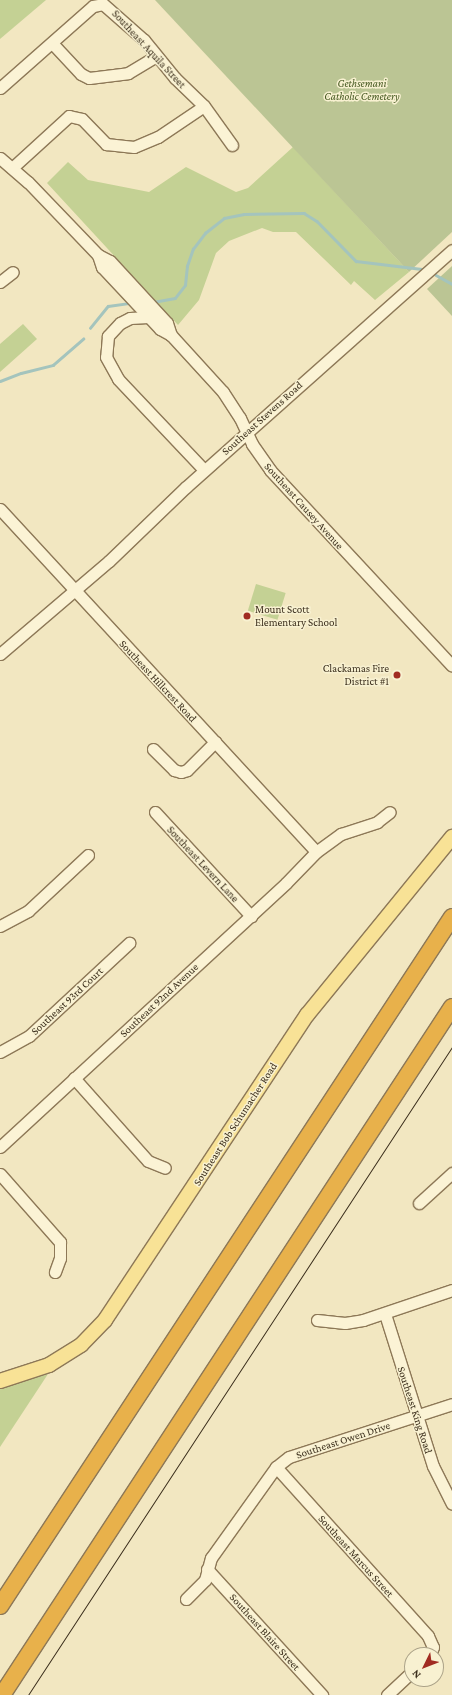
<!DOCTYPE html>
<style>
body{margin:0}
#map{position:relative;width:452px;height:1695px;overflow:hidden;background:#f2e7c1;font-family:"Crimson Pro",serif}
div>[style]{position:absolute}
.green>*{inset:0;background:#c4d194;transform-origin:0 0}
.cemetery>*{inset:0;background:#bbc594}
.stream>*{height:2.5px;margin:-1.25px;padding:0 1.25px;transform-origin:1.25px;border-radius:1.25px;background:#a4c4bd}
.roads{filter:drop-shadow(1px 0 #8d7857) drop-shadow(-1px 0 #8d7857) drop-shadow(0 1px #8d7857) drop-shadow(0 -1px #8d7857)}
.minor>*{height:11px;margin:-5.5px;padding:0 5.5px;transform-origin:5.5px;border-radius:5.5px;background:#fbf3d5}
.major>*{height:14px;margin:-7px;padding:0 7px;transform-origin:7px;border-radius:7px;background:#f8e296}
.highway>*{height:16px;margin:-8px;padding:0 8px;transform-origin:8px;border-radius:8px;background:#e8b14b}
.tram>*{height:1px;margin:-0.5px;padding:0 0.5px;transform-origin:0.5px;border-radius:0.5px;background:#3b2e1c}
.dots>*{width:11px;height:11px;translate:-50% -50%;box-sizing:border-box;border:2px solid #f8f1d1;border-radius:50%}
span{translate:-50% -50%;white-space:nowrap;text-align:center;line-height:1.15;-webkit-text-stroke:3px #f8f1d1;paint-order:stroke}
.street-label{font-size:11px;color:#3b2e1c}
.park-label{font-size:11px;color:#465921;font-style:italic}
.poi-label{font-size:11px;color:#3b2e1c}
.left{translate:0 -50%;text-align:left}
.right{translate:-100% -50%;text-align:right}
.north{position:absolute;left:404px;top:1647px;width:40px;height:40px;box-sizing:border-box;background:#f8f1d1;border:1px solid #aca389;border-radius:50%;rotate:227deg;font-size:11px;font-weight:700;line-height:16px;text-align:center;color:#3b2e1c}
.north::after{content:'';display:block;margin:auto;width:14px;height:18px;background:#a12c22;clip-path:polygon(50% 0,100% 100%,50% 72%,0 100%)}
</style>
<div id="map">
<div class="green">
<i style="clip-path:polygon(0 0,46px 0,0 39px)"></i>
<i style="clip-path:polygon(293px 147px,409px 272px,375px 300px,354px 281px,351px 285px,296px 232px,273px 232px,262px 228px,229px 241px,216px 253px,199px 300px,178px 325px,47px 183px,68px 162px,88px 180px,149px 192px,186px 167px,236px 192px,248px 188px)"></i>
<i style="clip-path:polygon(23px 324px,37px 339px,0 372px,0 344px)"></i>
<i style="left:256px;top:584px;width:31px;height:28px;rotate:17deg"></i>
<i style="clip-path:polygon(48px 1374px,0 1447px,0 1388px)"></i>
</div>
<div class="cemetery">
<i style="clip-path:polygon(155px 0,452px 0,452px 232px,409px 272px)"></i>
<i style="clip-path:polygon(452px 266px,452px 316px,427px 289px)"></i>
</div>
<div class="stream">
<i style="left:436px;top:275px;width:18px;rotate:29deg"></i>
<i style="left:153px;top:302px;width:22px;rotate:-10deg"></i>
<i style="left:175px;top:298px;width:16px;rotate:-52deg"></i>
<i style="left:185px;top:285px;width:19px;rotate:-84deg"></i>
<i style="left:187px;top:266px;width:18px;rotate:-71deg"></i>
<i style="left:193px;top:249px;width:20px;rotate:-53deg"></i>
<i style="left:205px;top:233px;width:24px;rotate:-38deg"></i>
<i style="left:224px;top:218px;width:20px;rotate:-11deg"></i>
<i style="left:244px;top:214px;width:60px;rotate:-1deg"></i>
<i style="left:304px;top:213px;width:15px;rotate:32deg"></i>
<i style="left:317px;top:221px;width:56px;rotate:45.7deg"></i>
<i style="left:356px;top:261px;width:66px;rotate:6.9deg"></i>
<i style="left:90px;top:328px;width:28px;rotate:-51deg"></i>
<i style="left:108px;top:306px;width:22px;rotate:-8deg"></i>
<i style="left:0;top:381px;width:22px;rotate:-21deg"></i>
<i style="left:21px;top:373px;width:33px;rotate:-14deg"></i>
<i style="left:53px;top:365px;width:40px;rotate:-41deg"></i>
</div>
<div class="roads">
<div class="minor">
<i style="left:52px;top:43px;width:42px;rotate:46.9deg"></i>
<i style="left:81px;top:74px;width:9px;rotate:27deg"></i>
<i style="left:89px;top:78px;width:39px;rotate:-7deg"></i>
<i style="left:128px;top:73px;width:33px;rotate:-31deg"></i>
<i style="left:0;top:88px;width:124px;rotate:-41.4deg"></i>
<i style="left:93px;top:6px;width:10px;rotate:-11deg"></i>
<i style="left:103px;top:4px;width:55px;rotate:41.3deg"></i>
<i style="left:144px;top:40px;width:49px;rotate:50.8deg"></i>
<i style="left:175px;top:78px;width:40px;rotate:44deg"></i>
<i style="left:204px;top:106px;width:48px;rotate:54.3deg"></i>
<i style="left:0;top:158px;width:37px;rotate:41deg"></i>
<i style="left:28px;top:182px;width:101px;rotate:46.2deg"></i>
<i style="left:98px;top:255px;width:13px;rotate:27deg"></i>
<i style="left:110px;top:261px;width:84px;rotate:47.4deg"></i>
<i style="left:167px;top:323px;width:13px;rotate:72deg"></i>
<i style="left:12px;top:168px;width:77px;rotate:-42.4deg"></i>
<i style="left:69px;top:116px;width:13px;rotate:13deg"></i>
<i style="left:82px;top:119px;width:35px;rotate:46deg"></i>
<i style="left:106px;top:144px;width:28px;rotate:6deg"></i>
<i style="left:134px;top:147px;width:26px;rotate:-23deg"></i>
<i style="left:158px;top:137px;width:55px;rotate:-34deg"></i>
<i style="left:98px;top:255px;width:13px;rotate:72deg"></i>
<i style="left:102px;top:267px;width:85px;rotate:46.9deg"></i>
<i style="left:160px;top:329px;width:13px;rotate:29deg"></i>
<i style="left:171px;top:335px;width:77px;rotate:47.6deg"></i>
<i style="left:223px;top:392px;width:31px;rotate:57deg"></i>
<i style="left:240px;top:418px;width:29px;rotate:65deg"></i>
<i style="left:252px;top:444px;width:32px;rotate:55deg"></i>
<i style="left:270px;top:470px;width:267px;rotate:47.1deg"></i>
<i style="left:0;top:282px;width:16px;rotate:-38deg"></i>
<i style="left:148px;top:317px;width:18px;rotate:177deg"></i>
<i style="left:130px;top:318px;width:11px;rotate:153deg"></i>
<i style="left:120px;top:323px;width:18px;rotate:133deg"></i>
<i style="left:108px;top:336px;width:21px;rotate:95deg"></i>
<i style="left:106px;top:357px;width:25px;rotate:61deg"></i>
<i style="left:118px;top:379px;width:125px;rotate:46.6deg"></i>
<i style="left:0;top:509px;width:466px;rotate:47.3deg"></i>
<i style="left:0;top:654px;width:143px;rotate:-40.5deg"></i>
<i style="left:109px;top:561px;width:107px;rotate:-43.9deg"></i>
<i style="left:186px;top:487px;width:356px;rotate:-41.7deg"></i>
<i style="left:153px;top:749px;width:30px;rotate:45deg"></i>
<i style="left:174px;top:770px;width:7px;rotate:16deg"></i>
<i style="left:181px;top:772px;width:6px;rotate:-18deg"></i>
<i style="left:187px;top:770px;width:40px;rotate:-45deg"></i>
<i style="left:155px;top:812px;width:142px;rotate:47.3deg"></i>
<i style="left:0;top:926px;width:32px;rotate:-28deg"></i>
<i style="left:28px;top:911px;width:82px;rotate:-43deg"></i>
<i style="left:0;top:1052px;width:33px;rotate:-29deg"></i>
<i style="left:29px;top:1036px;width:137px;rotate:-42.9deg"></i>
<i style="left:74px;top:1078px;width:111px;rotate:48.3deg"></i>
<i style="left:148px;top:1161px;width:18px;rotate:22deg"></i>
<i style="left:0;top:1147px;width:389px;rotate:-42.7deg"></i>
<i style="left:286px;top:883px;width:43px;rotate:-45.9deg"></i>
<i style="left:316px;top:852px;width:31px;rotate:-36deg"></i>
<i style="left:341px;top:834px;width:38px;rotate:-18deg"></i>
<i style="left:377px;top:822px;width:16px;rotate:-38deg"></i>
<i style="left:0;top:1174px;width:91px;rotate:48.6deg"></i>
<i style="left:60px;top:1242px;width:16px;rotate:90deg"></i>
<i style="left:60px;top:1258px;width:15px;rotate:110deg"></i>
<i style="left:419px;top:1203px;width:45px;rotate:-42.3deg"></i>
<i style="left:385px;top:1314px;width:159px;rotate:72.5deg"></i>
<i style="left:433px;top:1466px;width:42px;rotate:63.4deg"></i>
<i style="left:317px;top:1320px;width:28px;rotate:6deg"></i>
<i style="left:345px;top:1323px;width:18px;rotate:-9deg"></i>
<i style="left:363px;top:1320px;width:94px;rotate:-18.6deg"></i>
<i style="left:276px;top:1467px;width:227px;rotate:48deg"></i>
<i style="left:428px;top:1636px;width:12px;rotate:66deg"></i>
<i style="left:433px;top:1647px;width:9px;rotate:111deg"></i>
<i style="left:207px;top:1569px;width:171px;rotate:47.6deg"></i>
<i style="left:186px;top:1599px;width:27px;rotate:-45deg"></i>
<i style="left:205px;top:1580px;width:23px;rotate:-75deg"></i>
<i style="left:211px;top:1558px;width:112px;rotate:-54.5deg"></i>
<i style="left:276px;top:1467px;width:16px;rotate:-38deg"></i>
<i style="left:289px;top:1457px;width:171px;rotate:-18deg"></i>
<i style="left:387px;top:1695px;width:34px;rotate:-43deg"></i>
</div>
<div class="major">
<i style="left:0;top:1381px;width:52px;rotate:-18.1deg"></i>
<i style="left:49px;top:1365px;width:38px;rotate:-32deg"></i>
<i style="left:81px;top:1345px;width:35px;rotate:-46deg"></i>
<i style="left:105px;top:1320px;width:366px;rotate:-56.5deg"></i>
<i style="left:307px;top:1015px;width:230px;rotate:-50.8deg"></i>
</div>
<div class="highway">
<i style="left:0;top:1606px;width:824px;rotate:-56.73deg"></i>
<i style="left:2px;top:1695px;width:822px;rotate:-56.81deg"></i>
</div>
</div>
<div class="tram">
<i style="left:28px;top:1695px;width:774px;rotate:-56.8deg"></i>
</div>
<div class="dots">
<i style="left:247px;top:616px;background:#a12c22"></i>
<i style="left:397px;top:675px;background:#a12c22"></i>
</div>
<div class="street-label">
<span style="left:149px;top:49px;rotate:47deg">Southeast Aquila Street</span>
<span style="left:262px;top:418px;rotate:-42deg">Southeast Stevens Road</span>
<span style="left:304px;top:506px;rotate:48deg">Southeast Causey Avenue</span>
<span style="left:158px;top:681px;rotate:47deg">Southeast Hillcrest Road</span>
<span style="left:203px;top:864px;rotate:47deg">Southeast Levern Lane</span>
<span style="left:159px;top:1000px;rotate:-43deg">Southeast 92nd Avenue</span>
<span style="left:67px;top:1001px;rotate:-43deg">Southeast 93rd Court</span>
<span style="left:235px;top:1124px;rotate:-57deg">Southeast Bob Schumacher Road</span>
<span style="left:415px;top:1410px;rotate:72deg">Southeast King Road</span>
<span style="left:343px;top:1440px;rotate:-18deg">Southeast Owen Drive</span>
<span style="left:356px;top:1556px;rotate:48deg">Southeast Marcus Street</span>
<span style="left:265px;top:1632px;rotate:48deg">Southeast Blaire Street</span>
</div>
<div class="park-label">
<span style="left:362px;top:90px">Gethsemani<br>Catholic Cemetery</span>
</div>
<div class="poi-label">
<span class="left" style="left:255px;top:616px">Mount Scott<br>Elementary School</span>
<span class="right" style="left:389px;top:675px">Clackamas Fire<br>District #1</span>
</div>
<div class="north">N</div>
</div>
